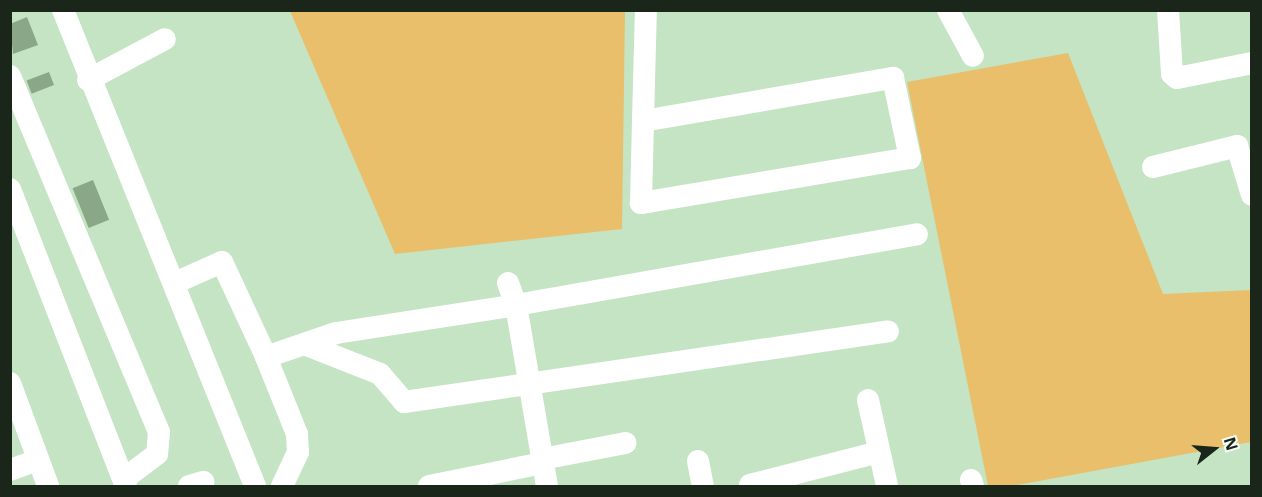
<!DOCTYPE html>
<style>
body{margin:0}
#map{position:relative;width:1262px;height:497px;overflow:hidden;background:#c5e4c3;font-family:"Noto Sans",sans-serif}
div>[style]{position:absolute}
.green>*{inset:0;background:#e9bf6b}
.building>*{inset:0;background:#8aa888;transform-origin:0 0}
.minor>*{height:22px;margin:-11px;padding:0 11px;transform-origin:11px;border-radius:11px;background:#fff}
span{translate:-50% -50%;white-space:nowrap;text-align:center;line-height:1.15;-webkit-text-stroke:4.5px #f5fef4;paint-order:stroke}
.frame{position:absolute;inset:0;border:12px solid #1a261a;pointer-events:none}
.north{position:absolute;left:1184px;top:419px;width:60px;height:60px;-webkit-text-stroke:4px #f5fef4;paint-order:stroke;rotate:73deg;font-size:16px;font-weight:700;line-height:24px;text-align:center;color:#1a261a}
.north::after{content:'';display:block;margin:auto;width:21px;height:27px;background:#1a261a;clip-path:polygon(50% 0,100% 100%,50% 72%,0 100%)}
</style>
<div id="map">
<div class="green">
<i style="clip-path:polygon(290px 11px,625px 11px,622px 229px,395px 254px)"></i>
<i style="clip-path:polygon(1068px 53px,1163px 294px,1251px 290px,1251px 442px,1012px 486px,988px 486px,907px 82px)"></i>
</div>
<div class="building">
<i style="clip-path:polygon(27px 17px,38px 45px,13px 54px,10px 24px)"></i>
<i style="left:49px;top:72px;width:14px;height:24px;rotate:69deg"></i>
<i style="left:93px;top:180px;width:43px;height:22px;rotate:68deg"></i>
</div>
<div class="minor">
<i style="left:63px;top:10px;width:513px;rotate:68.03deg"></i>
<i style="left:948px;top:10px;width:52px;rotate:61.5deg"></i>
<i style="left:1168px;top:10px;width:64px;rotate:86.4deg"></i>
<i style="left:1172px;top:74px;width:6px;rotate:39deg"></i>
<i style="left:1177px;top:78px;width:76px;rotate:-11.3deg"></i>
<i style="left:10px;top:76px;width:386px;rotate:67.3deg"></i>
<i style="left:159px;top:432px;width:22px;rotate:95deg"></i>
<i style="left:157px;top:454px;width:41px;rotate:142.9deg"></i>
<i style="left:88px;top:80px;width:87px;rotate:-28deg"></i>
<i style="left:643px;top:121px;width:254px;rotate:-9.8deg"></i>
<i style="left:893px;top:78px;width:82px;rotate:78deg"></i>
<i style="left:910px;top:158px;width:273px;rotate:170.5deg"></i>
<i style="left:641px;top:203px;width:82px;rotate:-88.6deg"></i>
<i style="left:643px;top:121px;width:111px;rotate:-88.5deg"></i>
<i style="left:1153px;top:167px;width:87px;rotate:-14deg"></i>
<i style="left:1237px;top:146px;width:51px;rotate:73deg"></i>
<i style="left:10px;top:189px;width:319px;rotate:68.7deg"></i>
<i style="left:177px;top:282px;width:49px;rotate:-24deg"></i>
<i style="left:222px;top:262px;width:105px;rotate:65.1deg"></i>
<i style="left:266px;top:357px;width:74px;rotate:-18.9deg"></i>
<i style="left:336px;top:333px;width:182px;rotate:-8.8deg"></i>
<i style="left:516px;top:305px;width:184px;rotate:80.3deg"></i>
<i style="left:508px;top:283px;width:23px;rotate:70deg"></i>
<i style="left:516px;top:305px;width:407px;rotate:-10deg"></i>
<i style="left:304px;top:344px;width:82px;rotate:21.5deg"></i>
<i style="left:380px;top:374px;width:37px;rotate:49deg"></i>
<i style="left:404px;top:402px;width:489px;rotate:-8.3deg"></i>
<i style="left:266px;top:357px;width:83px;rotate:68.1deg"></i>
<i style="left:297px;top:434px;width:18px;rotate:87deg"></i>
<i style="left:298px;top:452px;width:38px;rotate:115deg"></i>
<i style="left:10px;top:383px;width:110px;rotate:69.7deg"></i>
<i style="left:868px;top:400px;width:88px;rotate:77.5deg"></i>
<i style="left:542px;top:459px;width:85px;rotate:-10.9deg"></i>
<i style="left:698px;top:461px;width:25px;rotate:79deg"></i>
<i style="left:10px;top:470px;width:30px;rotate:-20deg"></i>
<i style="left:971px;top:480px;width:6px;rotate:72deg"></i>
<i style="left:750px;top:485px;width:133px;rotate:-14.3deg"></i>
<i style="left:189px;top:486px;width:15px;rotate:-16deg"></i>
<i style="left:429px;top:486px;width:116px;rotate:-11.4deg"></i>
</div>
<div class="frame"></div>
<div class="north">N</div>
</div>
